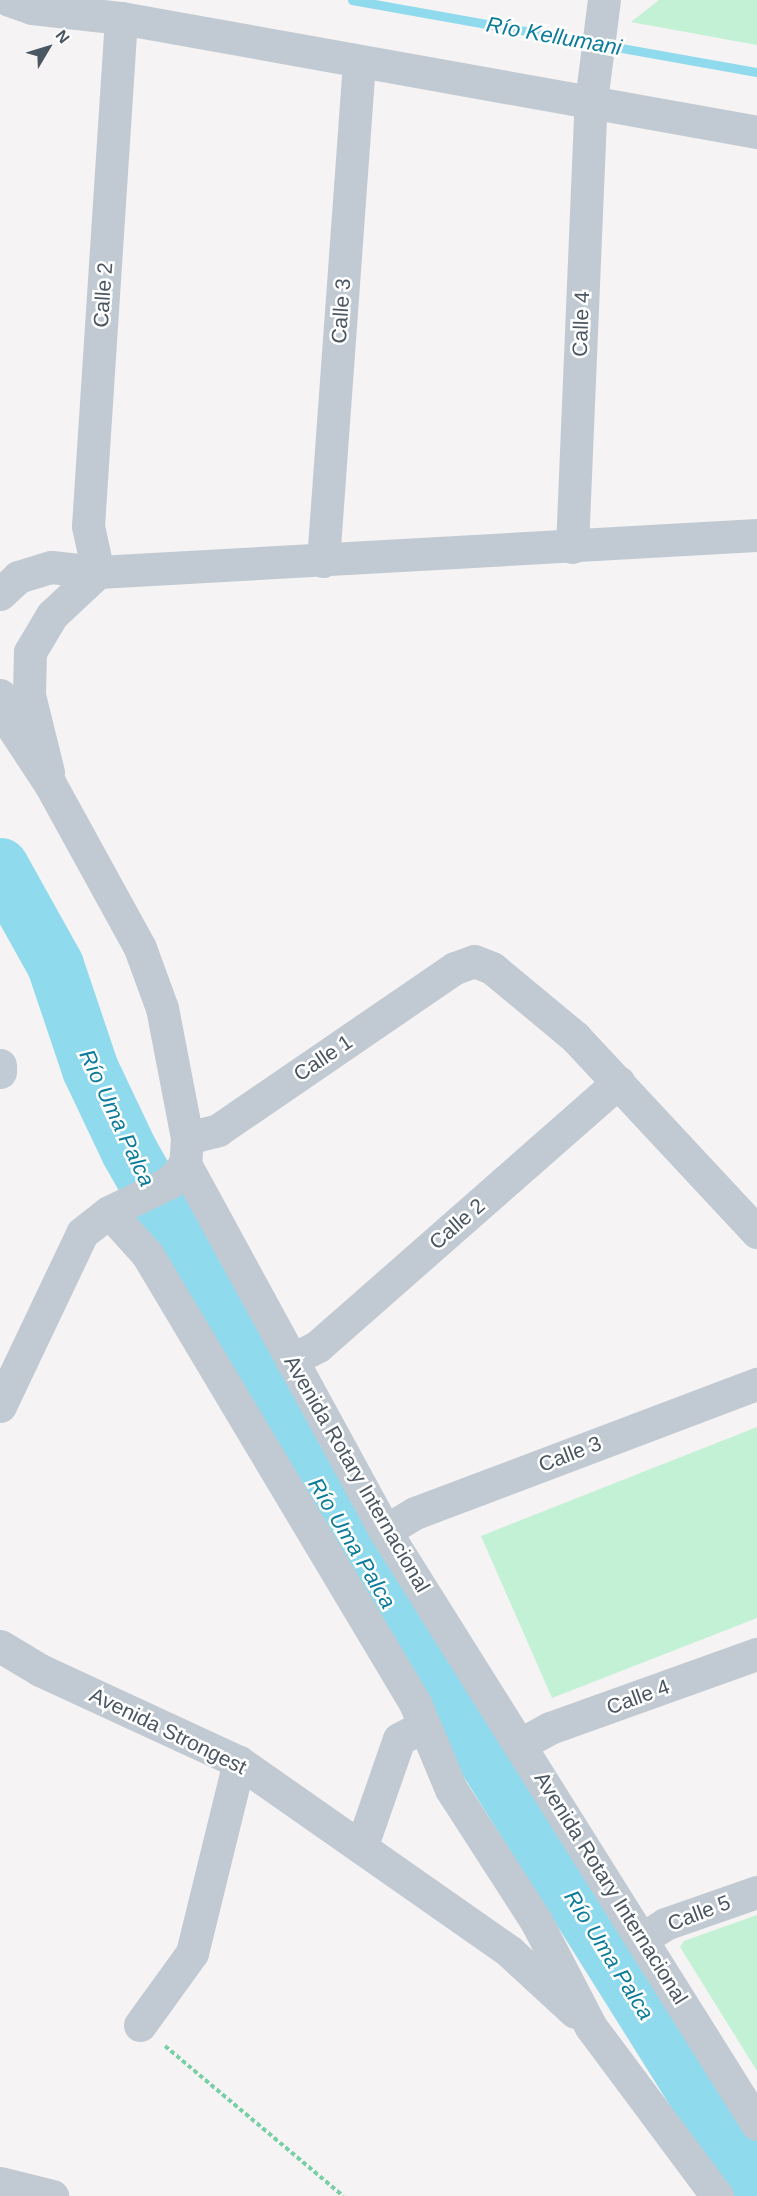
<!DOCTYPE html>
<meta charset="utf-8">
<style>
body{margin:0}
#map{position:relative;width:757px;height:2196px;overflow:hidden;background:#f5f3f3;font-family:Arial,sans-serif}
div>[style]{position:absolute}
.green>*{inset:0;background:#c3f1d5}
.stream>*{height:9px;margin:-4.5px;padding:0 4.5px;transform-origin:4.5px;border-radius:4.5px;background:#90daee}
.river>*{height:57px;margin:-28.5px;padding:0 28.5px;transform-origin:28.5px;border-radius:28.5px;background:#90daee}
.path>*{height:4px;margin-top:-2px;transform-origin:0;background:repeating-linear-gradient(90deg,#7ad0a6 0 4.5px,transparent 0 7.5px)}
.street>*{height:33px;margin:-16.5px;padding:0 16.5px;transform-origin:16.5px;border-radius:16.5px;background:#c1cad2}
.secondary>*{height:33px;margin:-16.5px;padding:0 16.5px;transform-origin:16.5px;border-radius:16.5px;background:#c1cbd6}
span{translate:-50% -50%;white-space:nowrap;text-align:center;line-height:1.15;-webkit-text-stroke:5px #fff;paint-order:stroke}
.street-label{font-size:21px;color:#4a5661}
.water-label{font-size:22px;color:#0c7c9b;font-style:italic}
.north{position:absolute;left:18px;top:18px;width:60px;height:60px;-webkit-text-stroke:4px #fff;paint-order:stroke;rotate:52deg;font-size:16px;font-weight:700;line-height:24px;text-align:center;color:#4a5661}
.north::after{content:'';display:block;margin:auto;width:21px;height:27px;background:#4a5661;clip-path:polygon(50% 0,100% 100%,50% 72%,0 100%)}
</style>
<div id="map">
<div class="green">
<i style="clip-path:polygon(659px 0,757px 0,757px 45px,631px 22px)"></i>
<i style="clip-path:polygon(757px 1427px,757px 1618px,552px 1698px,481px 1536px)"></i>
<i style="clip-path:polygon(757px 1915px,757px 2071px,680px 1947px,684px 1941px)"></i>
</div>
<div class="stream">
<i style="left:352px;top:0;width:411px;rotate:10.1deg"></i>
</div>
<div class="river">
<i style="left:0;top:866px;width:113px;rotate:60.9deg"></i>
<i style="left:55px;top:965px;width:110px;rotate:71.4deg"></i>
<i style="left:90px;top:1069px;width:91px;rotate:64.6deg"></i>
<i style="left:129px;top:1151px;width:440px;rotate:60.6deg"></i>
<i style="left:345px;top:1534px;width:775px;rotate:57.91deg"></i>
</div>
<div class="path">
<i style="left:165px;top:2046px;width:233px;rotate:40.1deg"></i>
</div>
<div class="street">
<i style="left:9px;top:0;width:24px;rotate:19deg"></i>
<i style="left:32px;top:8px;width:90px;rotate:6.4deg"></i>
<i style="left:121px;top:18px;width:646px;rotate:10.16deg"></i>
<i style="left:572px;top:547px;width:446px;rotate:-87.6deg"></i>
<i style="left:591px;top:101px;width:102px;rotate:-82.7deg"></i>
<i style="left:323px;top:561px;width:500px;rotate:-85.87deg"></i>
<i style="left:98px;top:572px;width:47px;rotate:-102.3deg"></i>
<i style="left:88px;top:526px;width:509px;rotate:-86.28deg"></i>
<i style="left:0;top:594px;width:25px;rotate:-43deg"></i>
<i style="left:18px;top:577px;width:34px;rotate:-17deg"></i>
<i style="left:51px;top:567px;width:47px;rotate:6.1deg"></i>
<i style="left:98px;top:572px;width:660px;rotate:-3.21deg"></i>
<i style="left:0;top:695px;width:39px;rotate:67deg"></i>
<i style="left:15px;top:731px;width:64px;rotate:56.6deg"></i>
<i style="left:50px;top:784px;width:187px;rotate:61.2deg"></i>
<i style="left:140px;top:948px;width:64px;rotate:69.9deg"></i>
<i style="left:162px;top:1008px;width:132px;rotate:79.1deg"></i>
<i style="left:187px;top:1138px;width:26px;rotate:94deg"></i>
<i style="left:185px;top:1164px;width:418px;rotate:61.4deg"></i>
<i style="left:385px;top:1531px;width:700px;rotate:57.9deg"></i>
<i style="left:48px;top:772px;width:79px;rotate:-103.9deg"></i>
<i style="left:29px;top:695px;width:43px;rotate:-88.7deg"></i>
<i style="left:30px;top:652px;width:43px;rotate:-59.3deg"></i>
<i style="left:52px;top:615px;width:63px;rotate:-43.1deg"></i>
<i style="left:187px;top:1138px;width:32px;rotate:-14deg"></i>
<i style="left:218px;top:1130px;width:287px;rotate:-34.4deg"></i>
<i style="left:455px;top:968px;width:20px;rotate:-20deg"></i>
<i style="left:474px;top:961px;width:19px;rotate:21deg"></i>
<i style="left:492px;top:968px;width:108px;rotate:39.7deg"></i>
<i style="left:575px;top:1037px;width:267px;rotate:47deg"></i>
<i style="left:109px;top:1212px;width:57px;rotate:47.9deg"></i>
<i style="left:147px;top:1254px;width:523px;rotate:59.17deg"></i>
<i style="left:415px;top:1703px;width:93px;rotate:67.3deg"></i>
<i style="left:451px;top:1789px;width:157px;rotate:57.2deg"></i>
<i style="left:536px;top:1921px;width:119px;rotate:62.6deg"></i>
<i style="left:591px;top:2027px;width:211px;rotate:53.3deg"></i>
<i style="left:291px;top:1360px;width:30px;rotate:-27deg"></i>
<i style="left:318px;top:1346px;width:400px;rotate:-41.3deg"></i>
<i style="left:0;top:1406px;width:191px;rotate:-64.6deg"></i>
<i style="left:82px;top:1233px;width:34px;rotate:-38deg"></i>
<i style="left:109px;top:1212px;width:68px;rotate:-26.2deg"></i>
<i style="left:170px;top:1182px;width:23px;rotate:-50deg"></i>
<i style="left:385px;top:1531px;width:35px;rotate:-31deg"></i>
<i style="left:415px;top:1513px;width:366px;rotate:-20.7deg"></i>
<i style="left:0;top:1646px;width:47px;rotate:31deg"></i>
<i style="left:40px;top:1670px;width:219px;rotate:24.8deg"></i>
<i style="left:239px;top:1762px;width:331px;rotate:35deg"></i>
<i style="left:510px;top:1952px;width:88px;rotate:42.7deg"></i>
<i style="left:521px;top:1744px;width:33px;rotate:-29deg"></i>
<i style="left:550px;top:1728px;width:220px;rotate:-19.7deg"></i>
<i style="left:362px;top:1845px;width:112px;rotate:-70.8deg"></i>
<i style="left:399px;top:1739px;width:27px;rotate:-28deg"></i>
<i style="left:643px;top:1938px;width:26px;rotate:-32deg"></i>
<i style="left:665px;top:1924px;width:97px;rotate:-19.2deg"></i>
<i style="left:140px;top:2025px;width:89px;rotate:-54.2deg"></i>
<i style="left:192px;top:1953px;width:197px;rotate:-76.2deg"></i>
<i style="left:0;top:2183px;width:54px;rotate:14deg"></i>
</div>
<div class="secondary">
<i style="left:0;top:1065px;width:7px;rotate:90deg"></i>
</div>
<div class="street-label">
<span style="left:103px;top:295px;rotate:-86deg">Calle 2</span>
<span style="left:341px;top:311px;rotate:-86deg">Calle 3</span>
<span style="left:581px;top:324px;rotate:-88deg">Calle 4</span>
<span style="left:323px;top:1058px;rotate:-34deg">Calle 1</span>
<span style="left:457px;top:1224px;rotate:-41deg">Calle 2</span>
<span style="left:570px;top:1454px;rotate:-21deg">Calle 3</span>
<span style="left:357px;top:1474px;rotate:60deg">Avenida Rotary Internacional</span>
<span style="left:638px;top:1697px;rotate:-20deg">Calle 4</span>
<span style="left:168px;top:1731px;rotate:26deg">Avenida Strongest</span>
<span style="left:611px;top:1888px;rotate:58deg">Avenida Rotary Internacional</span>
<span style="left:699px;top:1913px;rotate:-21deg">Calle 5</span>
</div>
<div class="water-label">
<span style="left:554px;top:36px;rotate:10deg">Río Kellumani</span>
<span style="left:117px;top:1118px;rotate:65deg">Río Uma Palca</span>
<span style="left:352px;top:1543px;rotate:59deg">Río Uma Palca</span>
<span style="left:609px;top:1955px;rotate:58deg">Río Uma Palca</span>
</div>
<div class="north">N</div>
</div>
